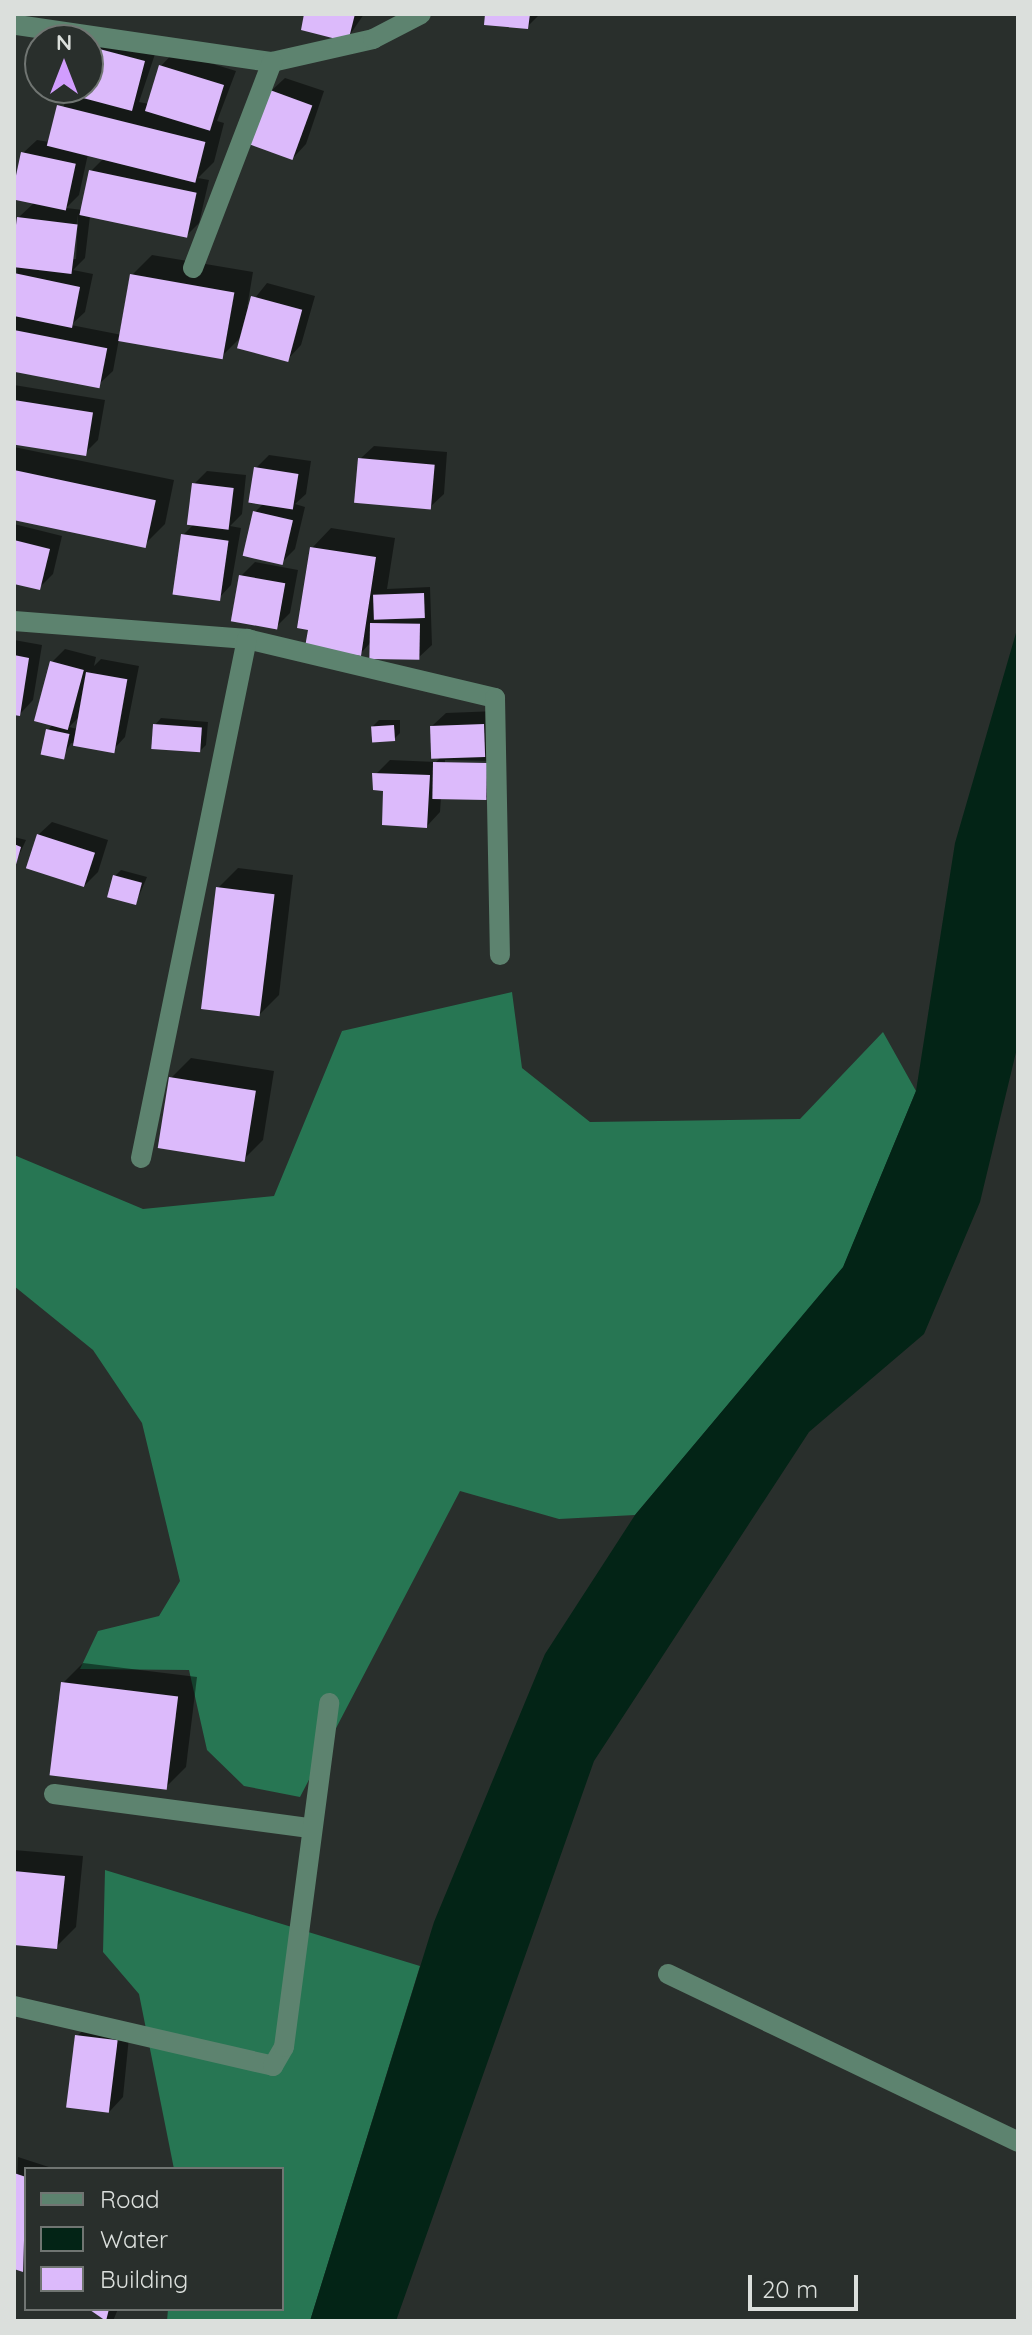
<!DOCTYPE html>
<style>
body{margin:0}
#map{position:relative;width:1032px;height:2335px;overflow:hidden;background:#292f2c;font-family:Quicksand,sans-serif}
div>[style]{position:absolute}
.forest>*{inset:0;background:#277653}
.water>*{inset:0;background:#032416}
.shadow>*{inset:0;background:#0007}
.building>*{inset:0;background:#dcbafb;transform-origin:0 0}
.minor>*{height:20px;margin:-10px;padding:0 10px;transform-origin:10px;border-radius:10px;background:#5d836f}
span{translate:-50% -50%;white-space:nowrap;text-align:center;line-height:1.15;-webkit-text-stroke:8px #292f2c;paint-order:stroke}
.frame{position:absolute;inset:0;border:16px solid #dbdfdc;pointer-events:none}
.legend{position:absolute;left:24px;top:2167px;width:260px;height:144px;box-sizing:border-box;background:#292f2c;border:2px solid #707572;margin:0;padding:10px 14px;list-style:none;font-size:24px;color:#dbdfdc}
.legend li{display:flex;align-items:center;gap:16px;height:40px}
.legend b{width:40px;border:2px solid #707572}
.north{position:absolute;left:24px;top:24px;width:80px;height:80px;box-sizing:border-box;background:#292f2c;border:2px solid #707572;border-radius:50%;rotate:0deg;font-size:22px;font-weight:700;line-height:32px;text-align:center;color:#dbdfdc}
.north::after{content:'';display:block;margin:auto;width:28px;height:36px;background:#d19dfe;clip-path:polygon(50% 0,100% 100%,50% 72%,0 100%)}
.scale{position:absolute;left:748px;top:2275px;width:110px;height:36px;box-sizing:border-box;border:4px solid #dbdfdc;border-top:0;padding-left:10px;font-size:24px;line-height:28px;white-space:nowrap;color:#dbdfdc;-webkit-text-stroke:6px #292f2c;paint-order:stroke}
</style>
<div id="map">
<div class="forest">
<i style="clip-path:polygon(512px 992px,522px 1068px,590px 1122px,800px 1119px,883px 1032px,916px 1091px,843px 1268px,635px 1515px,559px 1519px,460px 1491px,300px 1797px,244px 1786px,207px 1750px,189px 1670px,80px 1669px,98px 1631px,159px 1616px,180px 1581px,142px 1423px,93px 1350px,14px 1286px,14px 1155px,143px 1209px,274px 1196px,342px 1031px)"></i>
<i style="clip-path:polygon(105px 1870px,420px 1966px,310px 2321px,167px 2321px,168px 2309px,282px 2309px,282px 2169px,174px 2169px,139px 1994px,103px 1952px)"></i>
</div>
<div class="water">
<i style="clip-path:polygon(1018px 626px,1018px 1044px,980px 1202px,924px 1334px,809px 1432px,594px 1761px,396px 2321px,310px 2321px,434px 1922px,545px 1654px,635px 1515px,843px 1267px,916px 1091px,955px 843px)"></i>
</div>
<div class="shadow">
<i style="clip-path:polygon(307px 14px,364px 14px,347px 39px)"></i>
<i style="clip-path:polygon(487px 14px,540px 14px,527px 27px)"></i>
<i style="clip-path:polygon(evenodd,88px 40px,157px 48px,139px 102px,149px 104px,161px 66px,174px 52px,236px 71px,217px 121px,224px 123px,214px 162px,198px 178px,209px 180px,199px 223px,186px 236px,90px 216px,85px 258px,73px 270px,93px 274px,85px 312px,71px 325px,122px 335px,132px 275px,152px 255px,253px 272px,247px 308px,267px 283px,315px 296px,301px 345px,288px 359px,243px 335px,222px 356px,119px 339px,113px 371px,99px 384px,14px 369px,19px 217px,35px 202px,14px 197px,23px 153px,37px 140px,49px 142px,71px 88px,88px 88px,88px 40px,88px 154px,103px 159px,91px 171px,83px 210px,66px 208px,79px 195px,88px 154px,88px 40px,78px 214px,76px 259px,72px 259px,78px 214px)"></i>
<i style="clip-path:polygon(285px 78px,324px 91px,306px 144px,293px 158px,271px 91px)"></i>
<i style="clip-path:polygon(14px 385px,105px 400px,98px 440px,84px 454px,14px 442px)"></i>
<i style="clip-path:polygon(374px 446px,447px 452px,444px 494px,430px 507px,360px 459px)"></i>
<i style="clip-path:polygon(14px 447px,174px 480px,165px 524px,145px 544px,14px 517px)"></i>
<i style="clip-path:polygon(269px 455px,311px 461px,306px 494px,295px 504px,305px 507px,295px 549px,282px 562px,255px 512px,264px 503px,256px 468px)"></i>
<i style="clip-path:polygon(207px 471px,246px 475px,242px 514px,230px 526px,241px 528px,231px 585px,218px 599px,183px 535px,194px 524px,194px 484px)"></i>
<i style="clip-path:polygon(14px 524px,62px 536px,53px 574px,39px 588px,14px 582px)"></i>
<i style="clip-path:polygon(331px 528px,395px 538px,387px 589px,430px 587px,432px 645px,418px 658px,371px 642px,360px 654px,312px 548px)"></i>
<i style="clip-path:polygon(255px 562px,298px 570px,290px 613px,277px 626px,241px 576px)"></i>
<i style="clip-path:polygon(14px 640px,42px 645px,33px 700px,20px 714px)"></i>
<i style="clip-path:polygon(evenodd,65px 649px,96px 657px,94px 666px,101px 659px,139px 666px,125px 737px,112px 751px,71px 743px,63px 756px,48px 730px,54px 723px,52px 662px,65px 649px,79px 717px,77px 729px,69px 727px,79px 717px)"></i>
<i style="clip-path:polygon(evenodd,497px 711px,499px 784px,486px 798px,441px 797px,440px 812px,427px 826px,376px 774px,390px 760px,436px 762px,442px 756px,432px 726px,446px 713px,497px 711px,445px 760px,497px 761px,497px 765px,445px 764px,445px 760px)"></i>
<i style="clip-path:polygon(161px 718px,208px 722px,206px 745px,200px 751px,155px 725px)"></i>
<i style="clip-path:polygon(379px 720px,400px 720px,400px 733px,394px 739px,373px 726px)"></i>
<i style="clip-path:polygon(52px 822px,108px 840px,98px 872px,85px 885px,38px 835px)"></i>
<i style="clip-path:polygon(14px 837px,26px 840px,14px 866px)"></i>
<i style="clip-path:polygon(238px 868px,293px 875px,279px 995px,259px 1015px,218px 888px)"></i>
<i style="clip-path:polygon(121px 870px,147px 877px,136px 903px,115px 876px)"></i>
<i style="clip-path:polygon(191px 1058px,274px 1071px,263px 1140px,243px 1160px,171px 1078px)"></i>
<i style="clip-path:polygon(83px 1663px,197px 1677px,186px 1767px,166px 1787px,63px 1683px)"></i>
<i style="clip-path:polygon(14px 1850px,83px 1856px,76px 1927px,56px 1947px,14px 1943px)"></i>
<i style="clip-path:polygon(91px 2023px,130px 2027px,123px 2097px,110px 2111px,77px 2036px)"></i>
<i style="clip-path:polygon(18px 2157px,55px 2169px,26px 2169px,23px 2270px,14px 2267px)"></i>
<i style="clip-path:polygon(94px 2309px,118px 2309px,113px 2321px,102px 2321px,105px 2312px)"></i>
</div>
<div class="building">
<i style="clip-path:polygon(304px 14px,355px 14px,348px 42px,301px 30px)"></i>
<i style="clip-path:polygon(485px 14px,530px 14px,528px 29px,484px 25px)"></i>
<i style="clip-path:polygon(88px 46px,145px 61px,132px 111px,68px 94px,88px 88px)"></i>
<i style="left:159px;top:65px;width:68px;height:48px;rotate:17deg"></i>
<i style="left:270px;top:90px;width:45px;height:58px;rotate:20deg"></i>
<i style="left:57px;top:105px;width:153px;height:42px;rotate:14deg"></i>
<i style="left:21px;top:152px;width:56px;height:48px;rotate:12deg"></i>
<i style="left:89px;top:170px;width:110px;height:46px;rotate:12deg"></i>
<i style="left:17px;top:217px;width:61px;height:50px;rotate:7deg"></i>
<i style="clip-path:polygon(14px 273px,80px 287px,72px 328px,14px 316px)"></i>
<i style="left:130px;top:274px;width:106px;height:68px;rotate:10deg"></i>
<i style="left:251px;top:296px;width:53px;height:54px;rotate:15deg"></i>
<i style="left:14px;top:330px;width:95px;height:41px;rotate:11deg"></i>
<i style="left:14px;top:400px;width:80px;height:44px;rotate:9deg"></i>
<i style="left:358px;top:458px;width:77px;height:45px;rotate:5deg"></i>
<i style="left:254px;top:467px;width:45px;height:36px;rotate:9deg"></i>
<i style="left:14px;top:470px;width:145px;height:49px;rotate:12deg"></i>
<i style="left:192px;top:483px;width:42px;height:42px;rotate:7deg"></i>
<i style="left:253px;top:511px;width:41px;height:46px;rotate:13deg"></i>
<i style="left:181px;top:534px;width:48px;height:61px;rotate:8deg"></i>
<i style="clip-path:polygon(14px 540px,50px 549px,40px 590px,14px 584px)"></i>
<i style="clip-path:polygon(310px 547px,376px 557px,361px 656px,305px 647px,308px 630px,297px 628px)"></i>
<i style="left:239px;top:575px;width:47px;height:47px;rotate:10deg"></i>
<i style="left:424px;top:593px;width:25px;height:51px;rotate:88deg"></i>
<i style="left:370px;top:623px;width:50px;height:36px;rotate:1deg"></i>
<i style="clip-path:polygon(14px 655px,29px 658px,20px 716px,14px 715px)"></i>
<i style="left:50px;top:661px;width:35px;height:62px;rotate:15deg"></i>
<i style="left:86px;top:672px;width:42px;height:75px;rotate:10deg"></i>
<i style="left:153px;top:724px;width:49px;height:25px;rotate:4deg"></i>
<i style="left:484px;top:724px;width:33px;height:54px;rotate:88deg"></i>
<i style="left:394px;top:725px;width:16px;height:23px;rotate:86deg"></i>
<i style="left:46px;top:729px;width:24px;height:26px;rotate:12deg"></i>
<i style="left:433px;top:762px;width:54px;height:37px;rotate:1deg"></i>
<i style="clip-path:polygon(372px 773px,430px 775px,427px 828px,382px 825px,383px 791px,373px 790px)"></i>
<i style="left:37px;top:834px;width:61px;height:36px;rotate:18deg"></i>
<i style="clip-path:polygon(14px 844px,21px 847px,15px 868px,14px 867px)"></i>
<i style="left:113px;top:875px;width:30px;height:23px;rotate:15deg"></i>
<i style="left:216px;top:887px;width:59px;height:123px;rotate:7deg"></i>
<i style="left:169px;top:1077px;width:88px;height:72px;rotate:9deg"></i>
<i style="left:61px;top:1682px;width:118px;height:94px;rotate:7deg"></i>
<i style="clip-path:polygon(14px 1871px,65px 1876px,57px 1949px,14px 1945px)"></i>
<i style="left:75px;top:2035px;width:43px;height:73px;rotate:7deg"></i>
<i style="clip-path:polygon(14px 2173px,26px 2177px,23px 2272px,14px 2269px)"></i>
<i style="clip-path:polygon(109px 2309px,106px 2321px,90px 2310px,90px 2309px)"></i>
</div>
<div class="minor">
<i style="left:17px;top:25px;width:258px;rotate:8.3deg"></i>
<i style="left:272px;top:62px;width:104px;rotate:-12.8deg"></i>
<i style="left:373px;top:39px;width:54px;rotate:-27.5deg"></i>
<i style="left:193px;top:268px;width:221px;rotate:-69deg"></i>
<i style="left:14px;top:621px;width:234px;rotate:4.4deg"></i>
<i style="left:247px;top:639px;width:255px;rotate:13.4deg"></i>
<i style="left:495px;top:698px;width:257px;rotate:88.9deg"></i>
<i style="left:141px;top:1158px;width:530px;rotate:-78.46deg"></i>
<i style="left:54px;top:1794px;width:258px;rotate:7.6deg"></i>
<i style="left:668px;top:1974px;width:388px;rotate:25.6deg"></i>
<i style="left:14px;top:2006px;width:266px;rotate:13deg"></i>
<i style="left:273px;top:2066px;width:22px;rotate:-60deg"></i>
<i style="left:284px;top:2047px;width:347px;rotate:-82.5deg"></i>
</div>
<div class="frame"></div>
<ul class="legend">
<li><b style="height:10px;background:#5d836f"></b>Road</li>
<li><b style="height:22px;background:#032416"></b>Water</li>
<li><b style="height:22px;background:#dcbafb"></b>Building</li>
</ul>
<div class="north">N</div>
<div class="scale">20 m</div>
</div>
